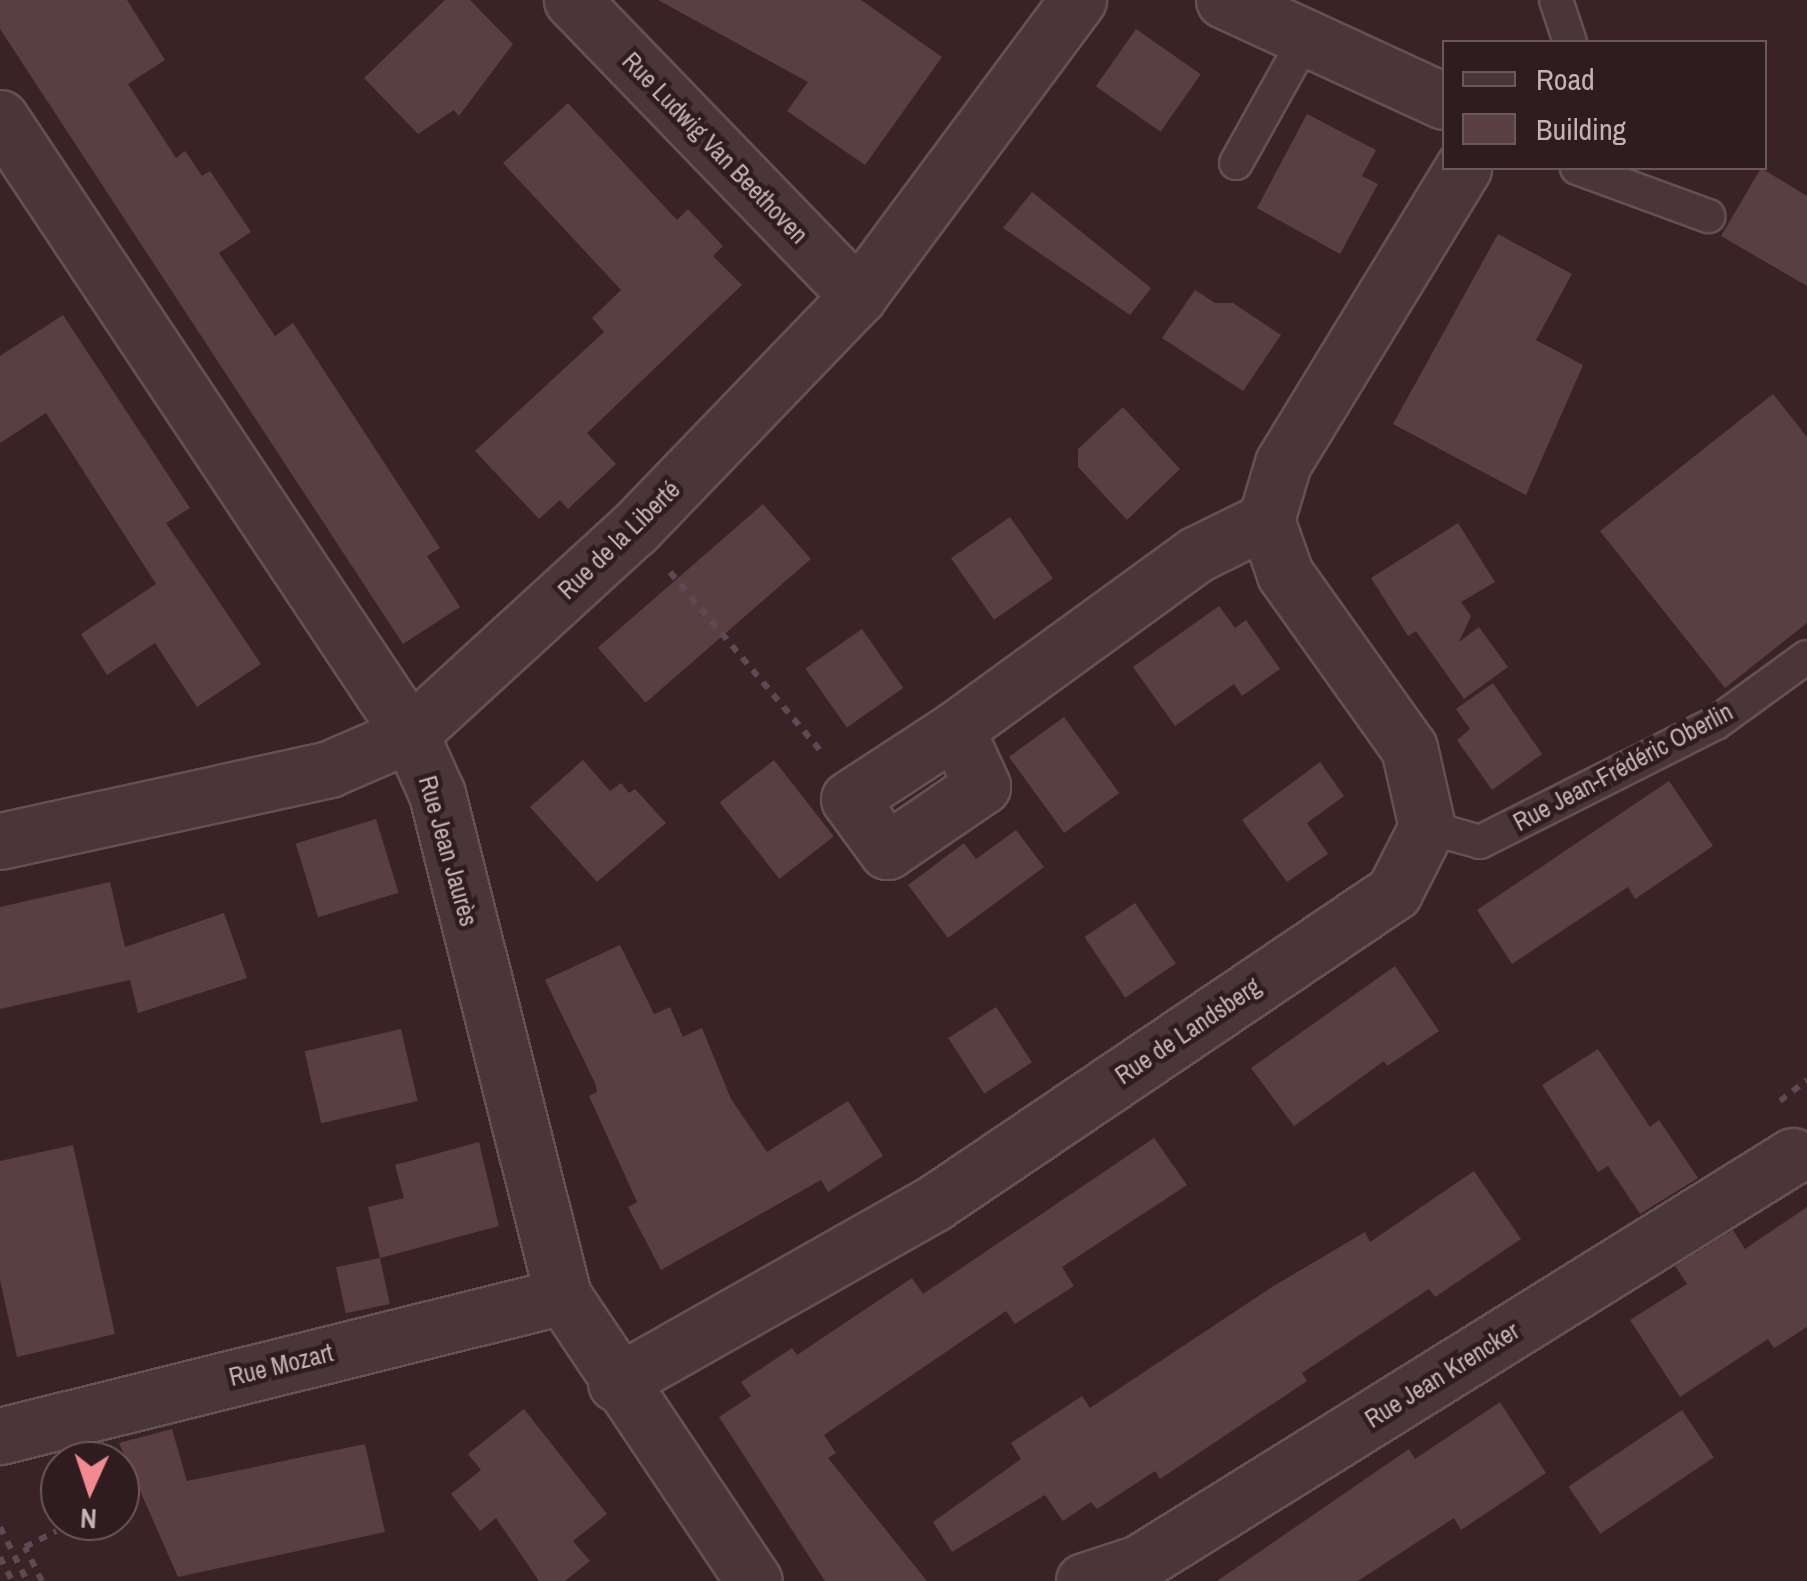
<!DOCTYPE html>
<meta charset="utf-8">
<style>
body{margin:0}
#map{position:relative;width:1807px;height:1581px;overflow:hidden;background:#392325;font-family:"Archivo Narrow",sans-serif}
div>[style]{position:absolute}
.building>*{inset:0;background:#593f42;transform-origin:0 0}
.path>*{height:6px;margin-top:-3px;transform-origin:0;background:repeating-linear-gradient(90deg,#5e4954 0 8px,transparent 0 16px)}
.roads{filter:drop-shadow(2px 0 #645153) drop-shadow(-2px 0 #645153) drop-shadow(0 2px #645153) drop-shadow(0 -2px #645153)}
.service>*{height:32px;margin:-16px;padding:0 16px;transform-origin:16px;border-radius:16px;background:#4a3638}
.minor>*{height:55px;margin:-27.5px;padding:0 27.5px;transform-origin:27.5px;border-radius:27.5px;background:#4a3638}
span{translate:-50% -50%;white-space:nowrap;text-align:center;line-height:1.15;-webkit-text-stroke:9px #2e1c1e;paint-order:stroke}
.street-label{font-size:25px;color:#c6b1b3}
.legend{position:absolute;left:1442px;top:40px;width:325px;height:130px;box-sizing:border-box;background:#2e1c1e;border:2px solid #6b585a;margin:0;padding:12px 18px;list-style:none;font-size:30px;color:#c6b1b3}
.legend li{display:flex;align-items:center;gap:20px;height:50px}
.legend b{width:50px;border:2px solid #6b585a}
.north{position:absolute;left:40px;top:1441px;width:100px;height:100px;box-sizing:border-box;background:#2e1c1e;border:2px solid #6b585a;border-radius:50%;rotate:183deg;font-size:28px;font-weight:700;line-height:40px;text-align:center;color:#c6b1b3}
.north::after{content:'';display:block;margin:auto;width:35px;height:45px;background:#f38991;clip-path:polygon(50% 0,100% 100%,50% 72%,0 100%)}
</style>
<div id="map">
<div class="building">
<i style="clip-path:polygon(0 0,127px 0,165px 60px,128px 84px,176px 158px,185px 151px,202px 176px,210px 171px,251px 232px,219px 253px,275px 336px,293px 323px,440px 548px,427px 556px,460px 607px,403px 644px,0 29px)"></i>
<i style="clip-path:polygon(445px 0,470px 0,513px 44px,459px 116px,454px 110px,418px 134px,364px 78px)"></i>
<i style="clip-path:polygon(658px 0,861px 0,942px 57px,865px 165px,787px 111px,808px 82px)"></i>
<i style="left:1136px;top:29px;width:79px;height:70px;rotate:35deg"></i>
<i style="clip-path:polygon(568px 103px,677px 220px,688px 209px,723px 246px,713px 256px,742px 285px,587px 433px,616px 464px,568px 509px,560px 500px,539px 519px,475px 451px,604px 332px,592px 318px,621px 290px,503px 163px)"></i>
<i style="clip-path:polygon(1307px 114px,1376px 150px,1362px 176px,1378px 184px,1340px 254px,1257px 208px)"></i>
<i style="clip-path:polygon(1761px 168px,1807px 196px,1807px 286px,1721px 236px)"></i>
<i style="clip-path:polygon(1032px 192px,1151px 288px,1130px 315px,1003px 228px)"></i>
<i style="clip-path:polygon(1498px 234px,1572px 274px,1536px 340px,1583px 365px,1526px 495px,1393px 424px)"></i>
<i style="clip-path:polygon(1195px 290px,1215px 303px,1233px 303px,1281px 335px,1243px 391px,1162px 338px)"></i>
<i style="clip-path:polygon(63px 315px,190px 508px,166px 523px,261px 664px,197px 707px,155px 643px,107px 675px,81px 634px,156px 584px,46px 413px,0 443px,0 356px)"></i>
<i style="clip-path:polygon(1773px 394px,1807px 437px,1807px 623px,1725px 688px,1600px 531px)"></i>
<i style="clip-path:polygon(1123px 407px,1180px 469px,1127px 520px,1078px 467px,1078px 449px)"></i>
<i style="left:763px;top:504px;width:73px;height:219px;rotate:49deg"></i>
<i style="left:1010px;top:517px;width:75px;height:72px;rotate:55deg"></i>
<i style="clip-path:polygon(1458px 523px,1495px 582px,1461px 602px,1471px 616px,1459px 642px,1479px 627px,1508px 667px,1464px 699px,1416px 631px,1408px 636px,1371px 578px)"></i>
<i style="clip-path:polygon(1219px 606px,1235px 628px,1246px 620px,1280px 669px,1242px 696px,1234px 684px,1175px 726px,1133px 667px)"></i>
<i style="left:862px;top:629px;width:72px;height:69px;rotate:55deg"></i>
<i style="clip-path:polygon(1493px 683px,1542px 754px,1492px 790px,1457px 740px,1470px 729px,1456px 709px)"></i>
<i style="left:1064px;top:717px;width:94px;height:68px;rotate:54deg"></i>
<i style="clip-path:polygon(583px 760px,610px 791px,621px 783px,629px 793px,635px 789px,666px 823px,597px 882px,530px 807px)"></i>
<i style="left:774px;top:760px;width:97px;height:69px;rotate:52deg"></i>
<i style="clip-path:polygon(1320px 762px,1344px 796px,1307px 823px,1328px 854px,1287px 882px,1242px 820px)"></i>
<i style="clip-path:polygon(1669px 781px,1713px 846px,1635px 899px,1628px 887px,1512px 964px,1477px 910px)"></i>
<i style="left:376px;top:819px;width:77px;height:84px;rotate:73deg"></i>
<i style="clip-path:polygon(1016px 830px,1044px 867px,948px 938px,908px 885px,964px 843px,976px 859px)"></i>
<i style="clip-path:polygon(110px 882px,125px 947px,224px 913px,247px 978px,138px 1013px,130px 980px,0 1009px,0 907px)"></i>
<i style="left:1135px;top:903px;width:73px;height:61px;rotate:56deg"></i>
<i style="clip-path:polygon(620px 945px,654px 1014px,670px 1007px,683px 1037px,702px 1028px,731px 1099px,767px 1152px,848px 1101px,883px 1156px,828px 1192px,821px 1180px,661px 1270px,628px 1207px,637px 1202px,589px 1096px,597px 1092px,595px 1083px,545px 980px)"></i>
<i style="clip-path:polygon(1395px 966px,1439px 1031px,1387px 1066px,1384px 1061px,1294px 1126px,1251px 1068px)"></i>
<i style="left:996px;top:1007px;width:66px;height:57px;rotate:57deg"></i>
<i style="left:401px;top:1029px;width:74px;height:99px;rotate:77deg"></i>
<i style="clip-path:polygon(1598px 1049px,1650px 1127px,1659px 1120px,1698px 1178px,1640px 1214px,1608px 1166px,1598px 1172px,1542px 1085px)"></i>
<i style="clip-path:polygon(1154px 1138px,1187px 1185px,1062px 1267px,1074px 1286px,1015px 1324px,1006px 1311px,824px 1435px,836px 1453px,828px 1458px,927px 1581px,825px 1581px,719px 1417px,751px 1396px,741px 1382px,792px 1348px,797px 1355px,912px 1278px,923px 1294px)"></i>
<i style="clip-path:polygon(479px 1142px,499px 1226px,380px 1258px,368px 1207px,404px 1198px,395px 1165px)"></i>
<i style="clip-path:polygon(73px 1145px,115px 1334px,17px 1357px,0 1280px,0 1161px)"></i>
<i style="clip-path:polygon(1474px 1171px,1521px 1239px,1435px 1297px,1429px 1289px,1302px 1373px,1307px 1381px,1160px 1479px,1155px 1471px,1097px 1509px,1091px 1502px,1063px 1521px,1045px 1495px,952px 1552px,933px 1522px,1021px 1459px,1011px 1443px,1082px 1396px,1090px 1408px,1272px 1287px,1365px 1232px,1370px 1242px)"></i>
<i style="clip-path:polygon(1807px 1207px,1807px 1327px,1774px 1348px,1768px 1339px,1680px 1397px,1630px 1320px,1687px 1284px,1675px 1266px,1733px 1230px,1745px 1249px)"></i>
<i style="left:380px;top:1258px;width:47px;height:45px;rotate:78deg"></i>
<i style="clip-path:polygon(1500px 1402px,1546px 1473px,1461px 1530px,1454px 1518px,1358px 1581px,1217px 1581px,1409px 1449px,1415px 1459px)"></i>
<i style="clip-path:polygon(524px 1409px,607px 1514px,573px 1541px,590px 1561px,565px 1581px,539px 1581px,496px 1518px,480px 1531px,451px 1494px,481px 1470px,468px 1454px)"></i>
<i style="left:1682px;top:1410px;width:57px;height:137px;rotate:56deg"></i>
<i style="clip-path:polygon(172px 1429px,187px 1481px,365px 1444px,385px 1532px,178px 1577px,119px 1443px)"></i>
</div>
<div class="path">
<i style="left:670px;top:572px;width:233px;rotate:49.9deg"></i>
<i style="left:1780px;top:1101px;width:34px;rotate:-38deg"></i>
<i style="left:0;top:1527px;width:60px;rotate:63.4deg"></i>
<i style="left:0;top:1557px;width:27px;rotate:63deg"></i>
<i style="left:42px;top:1581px;width:38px;rotate:-117deg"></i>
<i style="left:25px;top:1547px;width:35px;rotate:-27deg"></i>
</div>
<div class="roads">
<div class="service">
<i style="left:1556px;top:0;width:44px;rotate:71.6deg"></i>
<i style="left:1236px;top:163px;width:143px;rotate:-60.8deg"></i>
<i style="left:1577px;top:168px;width:140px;rotate:20.1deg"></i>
<i style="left:1427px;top:827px;width:55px;rotate:15.8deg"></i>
<i style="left:1480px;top:842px;width:264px;rotate:-26.8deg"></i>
<i style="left:1716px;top:723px;width:112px;rotate:-36deg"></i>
</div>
<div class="minor">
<i style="left:572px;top:0;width:412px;rotate:46deg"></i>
<i style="left:1224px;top:0;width:242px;rotate:24.7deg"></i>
<i style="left:0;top:118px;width:740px;rotate:56.35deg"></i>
<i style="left:410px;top:734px;width:66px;rotate:65.8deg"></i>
<i style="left:437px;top:794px;width:518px;rotate:75.91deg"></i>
<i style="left:563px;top:1296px;width:343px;rotate:56.2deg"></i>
<i style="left:956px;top:729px;width:298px;rotate:-36deg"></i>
<i style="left:1197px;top:554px;width:77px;rotate:-26.2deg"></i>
<i style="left:956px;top:729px;width:63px;rotate:65.5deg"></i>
<i style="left:982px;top:786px;width:115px;rotate:145.6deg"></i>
<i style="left:887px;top:851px;width:64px;rotate:-126.2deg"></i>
<i style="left:849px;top:799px;width:128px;rotate:-33.2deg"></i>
<i style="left:0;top:841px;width:337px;rotate:-12.3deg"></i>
<i style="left:329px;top:769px;width:88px;rotate:-23.4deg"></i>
<i style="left:410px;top:734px;width:304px;rotate:-42.5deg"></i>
<i style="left:634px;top:529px;width:323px;rotate:-46.1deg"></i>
<i style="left:858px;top:296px;width:369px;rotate:-53.4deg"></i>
<i style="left:616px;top:1383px;width:365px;rotate:-29.5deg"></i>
<i style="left:934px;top:1203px;width:555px;rotate:-34.06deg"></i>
<i style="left:1394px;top:892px;width:73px;rotate:-63.1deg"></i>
<i style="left:1427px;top:827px;width:81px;rotate:-102.8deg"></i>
<i style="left:1409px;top:748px;width:214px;rotate:-125.5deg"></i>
<i style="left:1285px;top:574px;width:57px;rotate:-109.4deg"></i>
<i style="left:1266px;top:520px;width:59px;rotate:-73.4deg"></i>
<i style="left:1283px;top:463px;width:346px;rotate:-58.6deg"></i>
<i style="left:0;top:1436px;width:580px;rotate:-13.96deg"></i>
<i style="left:1084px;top:1581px;width:58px;rotate:-18.1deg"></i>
<i style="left:1139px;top:1563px;width:770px;rotate:-31.9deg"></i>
</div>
</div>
<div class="street-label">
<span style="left:715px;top:148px;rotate:46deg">Rue Ludwig Van Beethoven</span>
<span style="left:619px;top:540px;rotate:-44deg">Rue de la Liberté</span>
<span style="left:1623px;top:767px;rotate:-28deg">Rue Jean-Frédéric Oberlin</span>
<span style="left:448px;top:851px;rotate:74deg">Rue Jean Jaurès</span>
<span style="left:1188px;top:1031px;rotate:-34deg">Rue de Landsberg</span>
<span style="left:281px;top:1365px;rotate:-14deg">Rue Mozart</span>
<span style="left:1442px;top:1375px;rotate:-32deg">Rue Jean Krencker</span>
</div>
<ul class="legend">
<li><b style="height:12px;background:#4a3638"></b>Road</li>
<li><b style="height:28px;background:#593f42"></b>Building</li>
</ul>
<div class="north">N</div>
</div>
